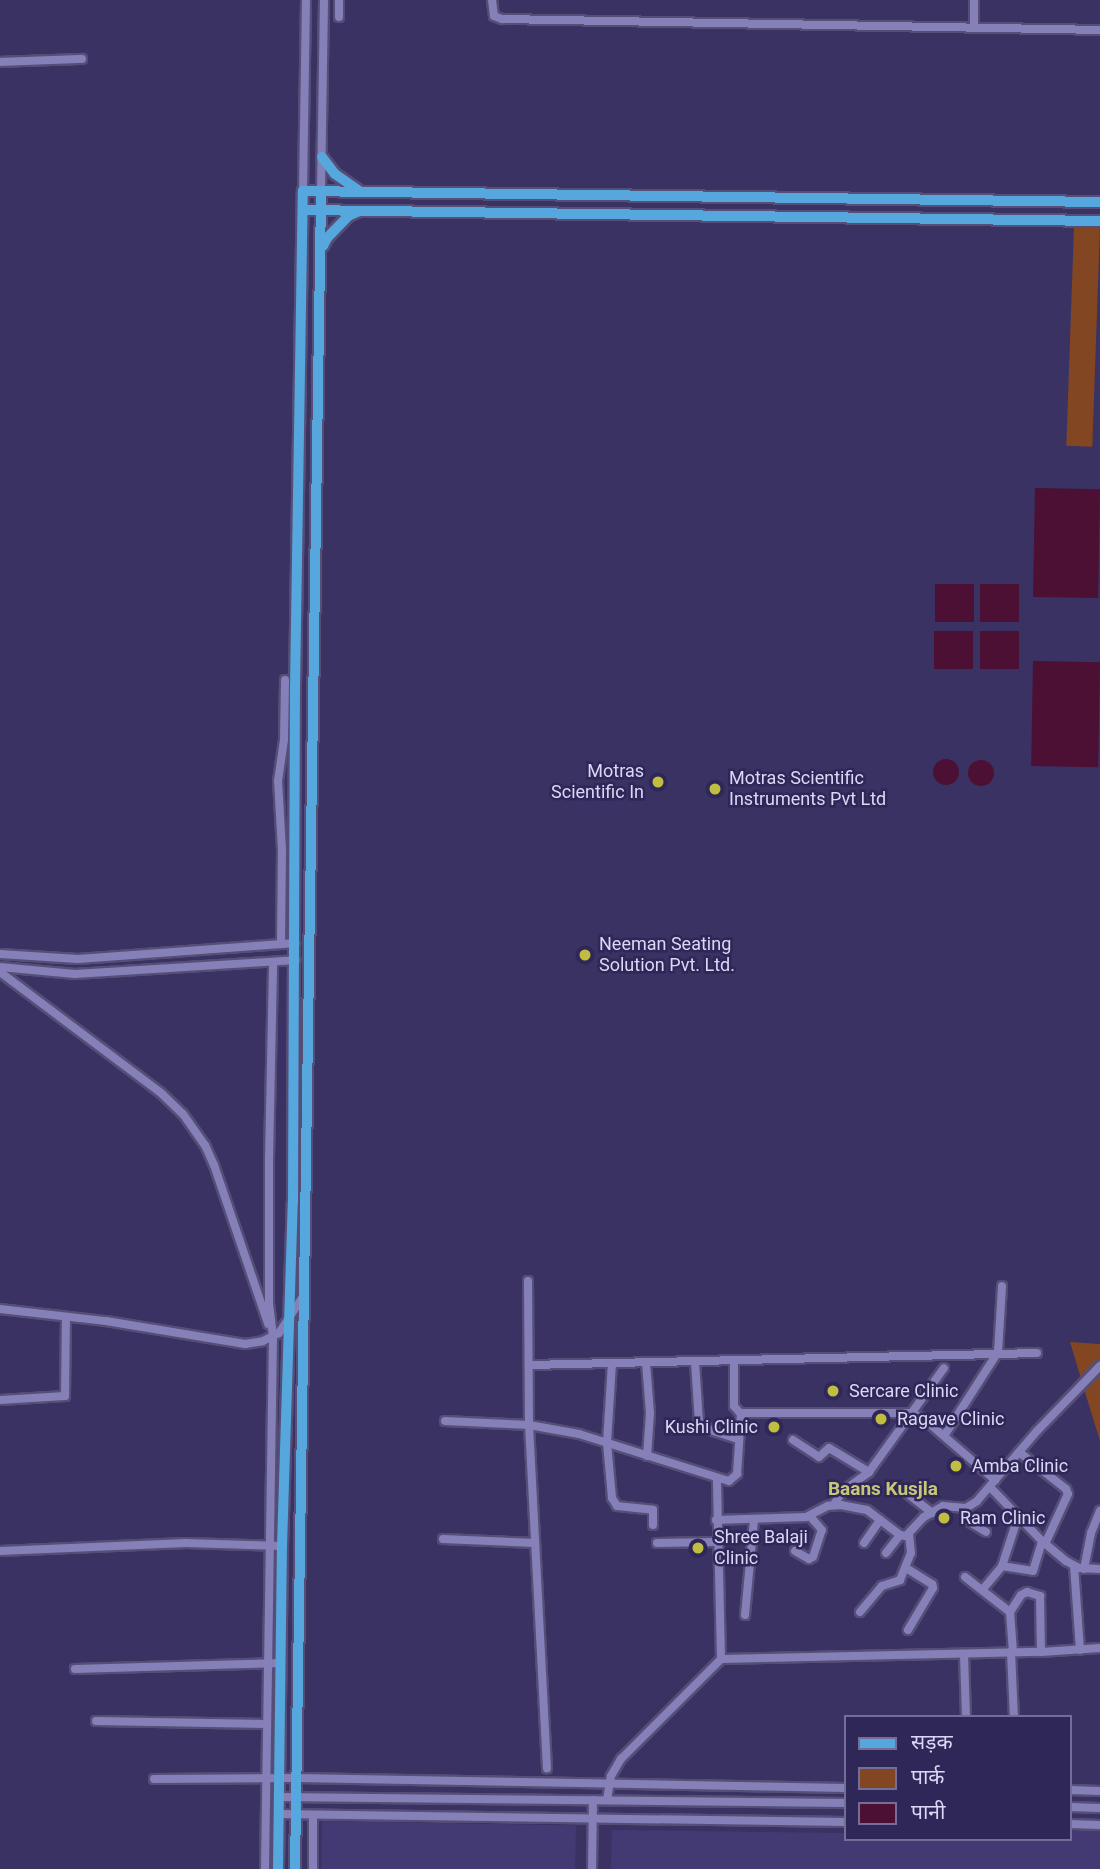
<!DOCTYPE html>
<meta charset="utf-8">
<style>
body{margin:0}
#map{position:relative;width:1100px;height:1869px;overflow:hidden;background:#393263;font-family:Roboto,"Noto Sans Devanagari",sans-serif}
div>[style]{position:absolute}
.built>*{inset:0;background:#433a73;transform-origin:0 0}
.green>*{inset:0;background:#824623;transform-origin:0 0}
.water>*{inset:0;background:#4b1033;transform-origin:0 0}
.round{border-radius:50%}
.roads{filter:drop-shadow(2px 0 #554e77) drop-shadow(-2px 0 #554e77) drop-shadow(0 2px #554e77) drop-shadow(0 -2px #554e77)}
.minor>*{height:8px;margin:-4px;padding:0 4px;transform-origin:4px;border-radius:4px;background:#8680b8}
.major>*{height:10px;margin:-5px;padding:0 5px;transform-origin:5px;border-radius:5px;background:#55a7dd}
.dots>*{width:19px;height:19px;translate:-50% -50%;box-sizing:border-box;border:4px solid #2f2757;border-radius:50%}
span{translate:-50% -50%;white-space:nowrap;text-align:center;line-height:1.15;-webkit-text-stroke:5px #2f2757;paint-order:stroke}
.poi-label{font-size:18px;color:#dad8f6}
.right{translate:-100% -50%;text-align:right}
.left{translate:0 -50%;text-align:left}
.neighbourhood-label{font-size:19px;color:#c7c779;font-weight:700}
.legend{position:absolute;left:844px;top:1715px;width:228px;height:126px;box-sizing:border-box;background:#2f2757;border:2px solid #736e97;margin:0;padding:9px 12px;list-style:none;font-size:21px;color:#dad8f6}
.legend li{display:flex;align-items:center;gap:14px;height:35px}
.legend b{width:35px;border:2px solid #736e97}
</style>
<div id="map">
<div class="built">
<i style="left:322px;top:1821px;width:254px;height:48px;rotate:1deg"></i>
<i style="clip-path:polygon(612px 1830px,846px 1833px,846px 1839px,1070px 1839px,1070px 1831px,1100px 1831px,1100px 1869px,611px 1869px)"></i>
</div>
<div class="green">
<i style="left:1074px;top:226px;width:26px;height:220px;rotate:2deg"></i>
<i style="clip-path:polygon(1070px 1342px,1100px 1344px,1100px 1441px,1088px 1402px)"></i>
</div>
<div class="water">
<i style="left:1035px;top:488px;width:65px;height:109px;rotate:1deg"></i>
<i style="left:935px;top:584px;width:39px;height:38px"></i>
<i style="left:980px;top:584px;width:39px;height:38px"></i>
<i style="left:934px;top:631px;width:39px;height:38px"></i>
<i style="left:980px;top:631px;width:39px;height:38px"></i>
<i style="left:1033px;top:661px;width:67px;height:105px;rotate:1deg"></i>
<i class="round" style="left:933px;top:759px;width:26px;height:26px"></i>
<i class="round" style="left:968px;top:760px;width:26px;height:26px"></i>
</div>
<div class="roads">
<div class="minor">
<i style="left:492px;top:0;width:16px;rotate:83deg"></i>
<i style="left:494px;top:16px;width:9px;rotate:21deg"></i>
<i style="left:502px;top:19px;width:598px;rotate:1.05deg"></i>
<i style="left:339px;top:17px;width:17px;rotate:-90deg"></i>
<i style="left:974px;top:28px;width:28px;rotate:-90deg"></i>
<i style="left:0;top:62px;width:82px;rotate:-2.1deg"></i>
<i style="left:303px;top:191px;width:191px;rotate:-89.1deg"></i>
<i style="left:321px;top:191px;width:191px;rotate:-89.1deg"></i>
<i style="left:281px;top:944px;width:94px;rotate:-89.4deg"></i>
<i style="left:282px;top:850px;width:69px;rotate:-93.3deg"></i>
<i style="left:278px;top:781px;width:41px;rotate:-81.7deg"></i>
<i style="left:284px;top:740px;width:60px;rotate:-89deg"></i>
<i style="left:0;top:954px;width:78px;rotate:3.7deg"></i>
<i style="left:78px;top:959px;width:218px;rotate:-4.2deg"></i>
<i style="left:0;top:967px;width:75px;rotate:5.3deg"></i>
<i style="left:75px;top:974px;width:221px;rotate:-3.6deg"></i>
<i style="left:0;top:972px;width:201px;rotate:36.9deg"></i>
<i style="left:161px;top:1093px;width:30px;rotate:44deg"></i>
<i style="left:183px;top:1114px;width:38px;rotate:55deg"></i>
<i style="left:205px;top:1145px;width:22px;rotate:66deg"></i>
<i style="left:214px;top:1165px;width:168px;rotate:71.2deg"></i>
<i style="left:528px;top:1281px;width:144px;rotate:89.6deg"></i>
<i style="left:529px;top:1425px;width:344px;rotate:87deg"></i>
<i style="left:0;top:1309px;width:107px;rotate:6.5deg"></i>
<i style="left:106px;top:1321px;width:141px;rotate:9.4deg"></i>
<i style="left:245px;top:1344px;width:18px;rotate:-9deg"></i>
<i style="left:263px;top:1341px;width:18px;rotate:-27deg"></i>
<i style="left:279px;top:1333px;width:45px;rotate:-56.7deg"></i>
<i style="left:734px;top:1361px;width:45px;rotate:90deg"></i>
<i style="left:734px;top:1406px;width:9px;rotate:49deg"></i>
<i style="left:695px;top:1362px;width:61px;rotate:86.2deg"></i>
<i style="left:699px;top:1423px;width:13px;rotate:32deg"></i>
<i style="left:710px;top:1430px;width:29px;rotate:18deg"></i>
<i style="left:612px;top:1363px;width:80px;rotate:93.6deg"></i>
<i style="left:607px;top:1443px;width:55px;rotate:84.8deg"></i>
<i style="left:612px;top:1498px;width:9px;rotate:58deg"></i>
<i style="left:617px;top:1506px;width:36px;rotate:6deg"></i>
<i style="left:653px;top:1510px;width:15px;rotate:90deg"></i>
<i style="left:646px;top:1363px;width:50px;rotate:85.4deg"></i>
<i style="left:650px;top:1413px;width:43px;rotate:94deg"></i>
<i style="left:529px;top:1365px;width:508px;rotate:-1.35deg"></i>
<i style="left:0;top:1400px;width:65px;rotate:-3.5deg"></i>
<i style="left:65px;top:1396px;width:79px;rotate:-89.3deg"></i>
<i style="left:445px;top:1421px;width:84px;rotate:2.7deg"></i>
<i style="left:529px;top:1425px;width:51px;rotate:10.2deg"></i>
<i style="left:579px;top:1434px;width:157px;rotate:17.4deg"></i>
<i style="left:729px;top:1481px;width:11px;rotate:-41deg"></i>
<i style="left:737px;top:1474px;width:61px;rotate:-86.2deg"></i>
<i style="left:741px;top:1413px;width:171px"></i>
<i style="left:912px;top:1413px;width:13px;rotate:27deg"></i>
<i style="left:924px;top:1419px;width:94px;rotate:40.7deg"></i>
<i style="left:944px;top:1436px;width:100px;rotate:-57.3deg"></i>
<i style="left:998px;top:1352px;width:66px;rotate:-86.5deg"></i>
<i style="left:793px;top:1440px;width:31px;rotate:33deg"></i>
<i style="left:819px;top:1457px;width:13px;rotate:-42deg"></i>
<i style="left:829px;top:1448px;width:47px;rotate:31deg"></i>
<i style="left:1019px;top:1452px;width:60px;rotate:38.2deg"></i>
<i style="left:1066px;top:1489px;width:5px;rotate:68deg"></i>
<i style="left:1068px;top:1494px;width:55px;rotate:114.7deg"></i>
<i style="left:990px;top:1487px;width:75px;rotate:46.1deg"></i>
<i style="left:1042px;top:1541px;width:31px;rotate:40deg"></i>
<i style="left:1066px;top:1561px;width:15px;rotate:28deg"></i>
<i style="left:1079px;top:1568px;width:21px;rotate:3deg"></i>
<i style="left:908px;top:1494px;width:31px;rotate:38deg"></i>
<i style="left:834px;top:1504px;width:16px;rotate:-55deg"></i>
<i style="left:843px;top:1491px;width:32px;rotate:-36deg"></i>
<i style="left:869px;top:1472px;width:128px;rotate:-54.2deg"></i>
<i style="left:966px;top:1508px;width:13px;rotate:81deg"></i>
<i style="left:968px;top:1521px;width:21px;rotate:31deg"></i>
<i style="left:716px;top:1520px;width:90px;rotate:-1.9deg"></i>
<i style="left:806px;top:1517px;width:25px;rotate:-27deg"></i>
<i style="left:828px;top:1506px;width:13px;rotate:-4deg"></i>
<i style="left:841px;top:1505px;width:26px;rotate:11deg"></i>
<i style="left:867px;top:1510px;width:41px;rotate:37.1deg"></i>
<i style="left:900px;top:1535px;width:6px;rotate:9deg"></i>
<i style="left:906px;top:1536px;width:26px;rotate:-47deg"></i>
<i style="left:924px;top:1517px;width:22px;rotate:-30deg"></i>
<i style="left:943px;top:1506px;width:23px;rotate:5deg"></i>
<i style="left:966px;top:1508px;width:13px;rotate:-32deg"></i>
<i style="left:977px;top:1501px;width:92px;rotate:-49.4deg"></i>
<i style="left:1037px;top:1431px;width:91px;rotate:-45.9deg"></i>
<i style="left:443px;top:1539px;width:92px;rotate:2.5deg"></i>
<i style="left:657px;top:1543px;width:59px;rotate:-1deg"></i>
<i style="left:864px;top:1543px;width:28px;rotate:-55deg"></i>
<i style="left:0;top:1551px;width:186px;rotate:-2.5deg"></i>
<i style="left:186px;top:1543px;width:96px;rotate:1.8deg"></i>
<i style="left:795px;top:1551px;width:16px;rotate:30deg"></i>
<i style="left:809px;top:1559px;width:4px;rotate:-27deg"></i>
<i style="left:813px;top:1557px;width:28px;rotate:-72deg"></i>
<i style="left:822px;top:1530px;width:18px;rotate:-131deg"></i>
<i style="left:886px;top:1553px;width:23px;rotate:-52deg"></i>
<i style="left:1002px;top:1566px;width:31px;rotate:9deg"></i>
<i style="left:1033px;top:1571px;width:31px;rotate:-73deg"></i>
<i style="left:1074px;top:1566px;width:84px;rotate:85.9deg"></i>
<i style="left:906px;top:1568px;width:31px;rotate:32deg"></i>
<i style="left:932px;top:1584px;width:4px;rotate:76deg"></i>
<i style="left:933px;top:1588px;width:49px;rotate:120.8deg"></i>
<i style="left:1084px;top:1569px;width:37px;rotate:-79deg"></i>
<i style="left:1091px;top:1533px;width:24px;rotate:-68deg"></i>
<i style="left:965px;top:1577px;width:57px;rotate:37.9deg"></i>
<i style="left:983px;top:1589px;width:30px;rotate:-50deg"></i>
<i style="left:1002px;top:1566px;width:52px;rotate:-71.9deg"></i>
<i style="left:860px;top:1612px;width:34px;rotate:-50deg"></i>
<i style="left:882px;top:1586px;width:19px;rotate:-18deg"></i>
<i style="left:900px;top:1580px;width:29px;rotate:-68deg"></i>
<i style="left:911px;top:1553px;width:18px;rotate:-96deg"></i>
<i style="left:745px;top:1615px;width:95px;rotate:-84.6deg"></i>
<i style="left:1011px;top:1652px;width:65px;rotate:87.4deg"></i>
<i style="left:1013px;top:1652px;width:40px;rotate:-94.3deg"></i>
<i style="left:1010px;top:1612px;width:20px;rotate:-57deg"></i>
<i style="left:1021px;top:1595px;width:7px;rotate:-27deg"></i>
<i style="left:1027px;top:1592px;width:14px;rotate:17deg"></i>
<i style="left:1040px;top:1596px;width:56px;rotate:89deg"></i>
<i style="left:964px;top:1654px;width:63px;rotate:88.2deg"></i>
<i style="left:721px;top:1659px;width:320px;rotate:-1.3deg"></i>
<i style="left:1041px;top:1652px;width:59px;rotate:-3.9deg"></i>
<i style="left:75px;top:1669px;width:206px;rotate:-1.7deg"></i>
<i style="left:96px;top:1721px;width:171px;rotate:1deg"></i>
<i style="left:154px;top:1779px;width:143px;rotate:-0.4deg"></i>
<i style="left:297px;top:1778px;width:549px;rotate:1.04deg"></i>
<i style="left:1070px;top:1790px;width:30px;rotate:2deg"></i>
<i style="left:279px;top:1797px;width:567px;rotate:0.61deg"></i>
<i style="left:607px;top:1800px;width:24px;rotate:-81deg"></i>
<i style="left:611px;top:1776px;width:20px;rotate:-60deg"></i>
<i style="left:621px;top:1759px;width:141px;rotate:-45deg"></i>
<i style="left:721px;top:1659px;width:181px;rotate:-91.3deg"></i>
<i style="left:1070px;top:1807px;width:30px;rotate:2deg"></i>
<i style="left:279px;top:1814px;width:567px;rotate:0.81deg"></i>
<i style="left:1070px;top:1824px;width:30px;rotate:2deg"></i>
<i style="left:265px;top:1869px;width:533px;rotate:-89.14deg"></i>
<i style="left:273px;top:1336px;width:33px;rotate:-97deg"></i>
<i style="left:269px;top:1303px;width:144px;rotate:-90deg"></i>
<i style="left:269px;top:1159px;width:197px;rotate:-88.8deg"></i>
<i style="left:313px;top:1869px;width:54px;rotate:-90deg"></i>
<i style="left:592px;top:1869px;width:69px;rotate:-89.2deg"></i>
</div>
<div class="major">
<i style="left:322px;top:157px;width:21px;rotate:53deg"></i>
<i style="left:335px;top:174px;width:29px;rotate:35deg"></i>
<i style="left:303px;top:210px;width:797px;rotate:0.79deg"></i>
<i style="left:323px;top:246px;width:9px;rotate:-63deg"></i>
<i style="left:327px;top:238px;width:30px;rotate:-46deg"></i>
<i style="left:348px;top:216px;width:12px;rotate:-24deg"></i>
<i style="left:278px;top:1869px;width:323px;rotate:-89.3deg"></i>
<i style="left:282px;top:1546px;width:344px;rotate:-88.2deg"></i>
<i style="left:293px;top:1202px;width:515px;rotate:-89.78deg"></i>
<i style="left:295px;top:687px;width:496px;rotate:-89.1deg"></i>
<i style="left:303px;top:191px;width:797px;rotate:0.79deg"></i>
<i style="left:295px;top:1869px;width:1678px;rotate:-89.11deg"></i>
</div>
</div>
<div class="dots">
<i style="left:658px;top:782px;background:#c0be41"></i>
<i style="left:715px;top:789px;background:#c0be41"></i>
<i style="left:585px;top:955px;background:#c0be41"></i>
<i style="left:833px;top:1391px;background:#c0be41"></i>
<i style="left:881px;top:1419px;background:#c0be41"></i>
<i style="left:774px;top:1427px;background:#c0be41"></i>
<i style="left:956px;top:1466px;background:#c0be41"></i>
<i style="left:944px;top:1518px;background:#c0be41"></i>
<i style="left:698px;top:1548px;background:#c0be41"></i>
</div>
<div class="poi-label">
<span class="right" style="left:644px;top:782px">Motras<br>Scientific In</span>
<span class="left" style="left:729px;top:789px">Motras Scientific<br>Instruments Pvt Ltd</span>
<span class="left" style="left:599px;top:955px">Neeman Seating<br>Solution Pvt. Ltd.</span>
<span class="left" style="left:849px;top:1391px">Sercare Clinic</span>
<span class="left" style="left:897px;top:1419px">Ragave Clinic</span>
<span class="right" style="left:758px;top:1427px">Kushi Clinic</span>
<span class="left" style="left:972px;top:1466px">Amba Clinic</span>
<span class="left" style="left:960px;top:1518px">Ram Clinic</span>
<span class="left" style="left:714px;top:1548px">Shree Balaji<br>Clinic</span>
</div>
<div class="neighbourhood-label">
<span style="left:883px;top:1489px">Baans Kusjla</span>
</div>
<ul class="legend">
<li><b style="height:9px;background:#55a7dd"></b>सड़क</li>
<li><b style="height:19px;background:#824623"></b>पार्क</li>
<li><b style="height:19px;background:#4b1033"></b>पानी</li>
</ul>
</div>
